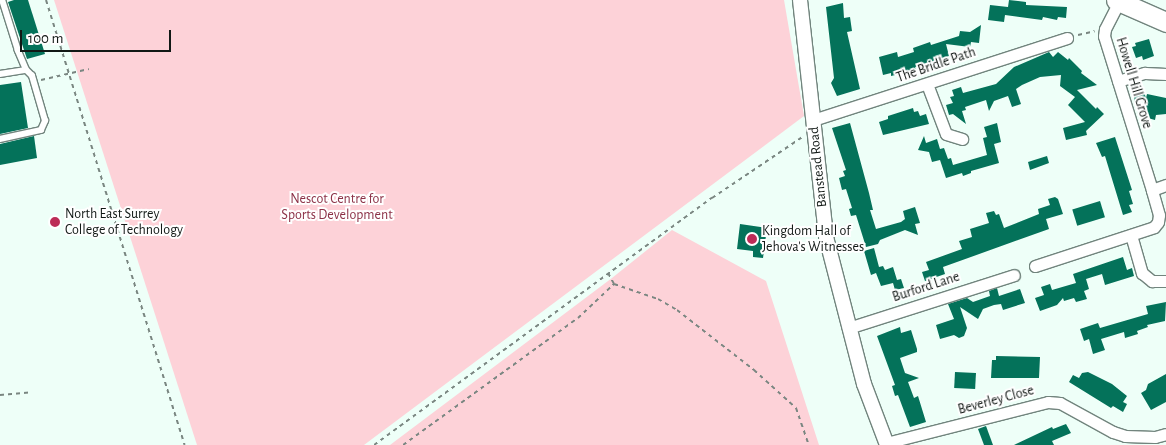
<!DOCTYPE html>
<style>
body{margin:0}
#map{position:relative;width:1166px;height:445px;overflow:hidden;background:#eefff8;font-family:"Alegreya Sans",sans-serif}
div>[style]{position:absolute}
.green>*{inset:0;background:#fdd2d8}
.building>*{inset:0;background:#04725a;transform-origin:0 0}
.path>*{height:2px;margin-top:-1px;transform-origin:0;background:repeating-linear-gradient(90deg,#7a8681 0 4px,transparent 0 8px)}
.roads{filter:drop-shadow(1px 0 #71847d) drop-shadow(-1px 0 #71847d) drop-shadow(0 1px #71847d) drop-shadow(0 -1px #71847d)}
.service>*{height:5.5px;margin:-2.75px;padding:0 2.75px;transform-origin:2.75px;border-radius:2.75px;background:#fff}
.minor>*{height:11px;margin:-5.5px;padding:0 5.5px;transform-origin:5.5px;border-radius:5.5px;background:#fff}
.tertiary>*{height:14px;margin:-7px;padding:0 7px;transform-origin:7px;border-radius:7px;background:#fff}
.trunk>*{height:19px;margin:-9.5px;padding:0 9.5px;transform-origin:9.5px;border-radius:9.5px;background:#fff}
.dots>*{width:14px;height:14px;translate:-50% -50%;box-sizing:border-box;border:2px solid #fff;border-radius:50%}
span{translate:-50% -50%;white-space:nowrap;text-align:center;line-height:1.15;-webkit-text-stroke:4px #fff;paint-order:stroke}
.street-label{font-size:14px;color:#111815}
.park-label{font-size:14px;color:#8c3147}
.poi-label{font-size:14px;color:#111815}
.left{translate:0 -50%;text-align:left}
.scale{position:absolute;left:20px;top:30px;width:151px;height:22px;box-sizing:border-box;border:2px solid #111815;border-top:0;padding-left:6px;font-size:15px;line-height:18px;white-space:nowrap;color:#111815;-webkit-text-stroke:4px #fff;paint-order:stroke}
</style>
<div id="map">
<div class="green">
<i style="clip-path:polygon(54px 0,784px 0,804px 116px,364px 445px,197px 445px)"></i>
<i style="clip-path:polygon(672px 230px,766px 281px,819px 445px,390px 445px,612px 278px)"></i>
</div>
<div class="building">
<i style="clip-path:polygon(14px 0,28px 0,45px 54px,27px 59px,8px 2px)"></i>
<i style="clip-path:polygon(1009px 0,1026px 2px,1026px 5px,1067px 7px,1066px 18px,1058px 17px,1057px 20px,1043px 17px,1042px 20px,1005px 15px,1004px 22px,988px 20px,990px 5px,1008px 7px)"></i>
<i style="clip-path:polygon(843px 3px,844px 18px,850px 17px,852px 31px,847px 32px,860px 89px,837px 96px,831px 83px,834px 78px,826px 7px)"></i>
<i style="clip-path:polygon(981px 25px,979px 43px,971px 42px,970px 47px,946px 44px,949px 56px,915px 67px,916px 69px,904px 73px,891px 76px,891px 73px,883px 75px,879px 57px,897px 52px,898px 57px,914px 52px,913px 48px,930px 42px,931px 45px,959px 36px,960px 31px,970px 32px)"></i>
<i style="clip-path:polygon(1149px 39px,1154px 56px,1143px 60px,1142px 56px,1136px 58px,1132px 47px,1136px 46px,1135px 43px)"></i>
<i style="clip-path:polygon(1049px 52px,1053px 57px,1058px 52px,1068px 60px,1069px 58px,1082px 71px,1081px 73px,1097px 85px,1077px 90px,1096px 109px,1097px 107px,1104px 114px,1086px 131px,1087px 135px,1066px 140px,1063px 128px,1085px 122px,1068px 105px,1075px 97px,1060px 86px,1061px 75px,1040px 77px,1022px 85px,1016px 89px,1021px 104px,1012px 107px,1008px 96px,994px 101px,989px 111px,986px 100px,965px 107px,966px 110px,962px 111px,966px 124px,953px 114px,949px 115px,946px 105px,953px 103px,950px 97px,954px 96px,952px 90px,961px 87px,963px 93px,996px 84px,1014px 67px)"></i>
<i style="clip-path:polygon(21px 82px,28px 128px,0 134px,0 85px)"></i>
<i style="clip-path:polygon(1143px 89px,1146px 98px,1147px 94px,1166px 98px,1166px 114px,1156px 115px,1155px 120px,1144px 117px,1146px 98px,1135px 102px,1133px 92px)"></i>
<i style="clip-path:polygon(913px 108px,914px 112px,918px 111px,920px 116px,926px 114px,929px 124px,883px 135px,879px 122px,888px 119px,888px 116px)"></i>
<i style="clip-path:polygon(850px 123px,869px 193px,873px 210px,870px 210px,876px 229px,901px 222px,905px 219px,903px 211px,915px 207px,920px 223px,915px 224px,918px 235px,905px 230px,880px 240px,878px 244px,866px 247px,856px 215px,851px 216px,849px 209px,852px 208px,846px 189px,842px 190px,839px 178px,845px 176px,843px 171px,846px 170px,832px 128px)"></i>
<i style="clip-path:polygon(997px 123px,1001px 142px,994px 144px,999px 163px,971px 171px,971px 173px,963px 176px,962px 173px,946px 178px,940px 160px,932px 162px,929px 152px,918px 150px,924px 136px,926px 143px,937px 139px,940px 149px,944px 148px,948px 159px,951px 158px,953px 165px,987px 155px,983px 138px,987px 137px,984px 127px)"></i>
<i style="clip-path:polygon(34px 136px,37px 158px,0 165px,0 144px)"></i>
<i style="clip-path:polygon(1115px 137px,1132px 190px,1129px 191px,1133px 204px,1129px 205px,1132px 212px,1123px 215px,1105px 156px,1102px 157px,1096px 143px)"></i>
<i style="clip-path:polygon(1047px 156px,1049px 163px,1030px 170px,1028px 162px)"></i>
<i style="clip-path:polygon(1055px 197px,1058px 199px,1063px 214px,1046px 219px,1049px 229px,943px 267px,945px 274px,925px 281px,922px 272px,929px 270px,926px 262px,962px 249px,959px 241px,972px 237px,970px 229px,989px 223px,986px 213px,994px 211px,996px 215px,999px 214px,1004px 228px,1039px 214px,1038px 209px,1050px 205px,1048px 199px)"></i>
<i style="left:1100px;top:201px;width:17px;height:29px;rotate:73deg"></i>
<i style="clip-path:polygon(740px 224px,767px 228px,763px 258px,753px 257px,753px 251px,737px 249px)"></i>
<i style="clip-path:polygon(874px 248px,879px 267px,883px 266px,885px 270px,893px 267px,897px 280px,901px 279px,904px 288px,895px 290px,893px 283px,881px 286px,876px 273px,871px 275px,864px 251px)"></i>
<i style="clip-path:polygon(1123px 257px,1127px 270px,1132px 268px,1134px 276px,1105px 285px,1102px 274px,1086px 279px,1089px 289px,1084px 291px,1087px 299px,1076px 302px,1074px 298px,1064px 301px,1063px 298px,1057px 305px,1040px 311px,1035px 298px,1044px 295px,1041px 287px,1050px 284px,1052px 290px,1076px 283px,1073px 274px)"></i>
<i style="clip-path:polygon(997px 288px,999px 296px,1020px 289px,1025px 303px,1003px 310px,1001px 304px,994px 305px,983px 309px,978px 319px,960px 307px,967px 328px,964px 336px,959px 338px,954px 335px,940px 339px,936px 325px,954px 319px,948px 304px,967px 298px,973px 302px,990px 296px,989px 291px)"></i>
<i style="clip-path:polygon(1166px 302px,1165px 321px,1147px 325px,1148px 327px,1137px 331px,1138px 334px,1125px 338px,1124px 332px,1101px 339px,1105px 350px,1093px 354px,1089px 339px,1084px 341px,1080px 329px,1098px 323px,1100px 328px,1148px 314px,1146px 306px)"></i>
<i style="clip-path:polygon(900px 327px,901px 333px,911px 330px,917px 349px,917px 352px,900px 358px,905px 373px,919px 378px,908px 382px,914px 398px,918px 396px,926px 422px,910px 427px,898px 395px,895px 396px,892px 386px,895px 385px,877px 336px)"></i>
<i style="clip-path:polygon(996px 356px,1040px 357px,1039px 378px,991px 378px,992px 360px,996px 360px)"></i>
<i style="left:955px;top:372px;width:21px;height:16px;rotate:3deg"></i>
<i style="clip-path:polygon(1088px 372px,1112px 384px,1127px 396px,1123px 402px,1127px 404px,1123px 412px,1113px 406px,1111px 408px,1069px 382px,1073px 375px,1079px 378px,1082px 373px)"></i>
<i style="clip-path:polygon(1166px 374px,1166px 402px,1151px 410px,1141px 393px,1146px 390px,1148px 384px)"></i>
<i style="clip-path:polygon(1066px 424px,1071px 433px,1052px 441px,1054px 445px,1014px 445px,1052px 427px,1053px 429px)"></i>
<i style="clip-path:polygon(986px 426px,993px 445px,984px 445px,978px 429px)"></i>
</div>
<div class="path">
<i style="left:46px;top:0;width:466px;rotate:72.7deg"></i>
<i style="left:1078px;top:35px;width:17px;rotate:-13deg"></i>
<i style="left:41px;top:80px;width:49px;rotate:-12.9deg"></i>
<i style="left:608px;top:273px;width:13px;rotate:61deg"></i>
<i style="left:0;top:395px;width:32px;rotate:-5deg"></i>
<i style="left:374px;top:445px;width:419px;rotate:-36.2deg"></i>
<i style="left:712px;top:198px;width:111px;rotate:-34deg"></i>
<i style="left:403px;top:445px;width:216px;rotate:-36deg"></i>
<i style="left:578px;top:318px;width:50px;rotate:-43.4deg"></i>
<i style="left:614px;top:284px;width:46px;rotate:18.8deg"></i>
<i style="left:658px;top:299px;width:22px;rotate:30deg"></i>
<i style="left:677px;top:310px;width:98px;rotate:37.9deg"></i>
<i style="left:754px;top:370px;width:57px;rotate:42.1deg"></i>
<i style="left:796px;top:408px;width:39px;rotate:71deg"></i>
</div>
<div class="roads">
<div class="service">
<i style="left:0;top:74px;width:26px;rotate:-9deg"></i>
<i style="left:0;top:139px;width:42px;rotate:-12.4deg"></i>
<i style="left:41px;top:130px;width:10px;rotate:-66deg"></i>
<i style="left:45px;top:121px;width:47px;rotate:-106.1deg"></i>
<i style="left:32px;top:76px;width:8px;rotate:-135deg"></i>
<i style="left:26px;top:70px;width:21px;rotate:-113deg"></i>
<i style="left:18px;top:51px;width:53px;rotate:-107.4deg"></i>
</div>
<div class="minor">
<i style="left:1118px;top:81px;width:28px;rotate:-17deg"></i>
<i style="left:1145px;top:73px;width:21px;rotate:3deg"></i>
<i style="left:927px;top:84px;width:53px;rotate:69.2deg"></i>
<i style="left:946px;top:134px;width:17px;rotate:17deg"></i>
<i style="left:813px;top:120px;width:267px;rotate:-17.9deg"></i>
<i style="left:1152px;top:190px;width:15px;rotate:-20deg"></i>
<i style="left:1131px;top:235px;width:40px;rotate:74deg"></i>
<i style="left:1142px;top:273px;width:13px;rotate:39deg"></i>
<i style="left:1152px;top:281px;width:14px"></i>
<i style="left:1035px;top:266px;width:125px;rotate:-18.1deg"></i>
<i style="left:1154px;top:227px;width:6px;rotate:-51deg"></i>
<i style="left:1158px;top:222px;width:7px;rotate:-82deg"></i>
<i style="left:1159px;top:215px;width:26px;rotate:-106deg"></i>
<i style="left:1152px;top:190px;width:161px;rotate:-107.3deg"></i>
<i style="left:1104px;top:36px;width:7px;rotate:-82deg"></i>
<i style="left:1105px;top:29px;width:31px;rotate:-63deg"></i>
<i style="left:848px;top:328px;width:174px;rotate:-17.7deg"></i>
<i style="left:886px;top:443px;width:167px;rotate:-14.2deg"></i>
<i style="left:1048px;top:402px;width:12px;rotate:5deg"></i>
<i style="left:1060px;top:403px;width:60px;rotate:28.7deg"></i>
<i style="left:1113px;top:432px;width:13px;rotate:18deg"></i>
<i style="left:1125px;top:436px;width:30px;rotate:2deg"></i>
<i style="left:1155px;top:437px;width:11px;rotate:-15deg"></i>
</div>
<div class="tertiary">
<i style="left:800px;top:0;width:238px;rotate:83.7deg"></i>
<i style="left:826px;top:237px;width:152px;rotate:75.5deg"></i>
<i style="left:864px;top:384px;width:65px;rotate:69.3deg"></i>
</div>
<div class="trunk">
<i style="left:1116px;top:0;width:55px;rotate:23.7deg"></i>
</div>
</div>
<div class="dots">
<i style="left:55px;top:222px;background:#bc2c57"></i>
<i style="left:752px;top:239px;background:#bc2c57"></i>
</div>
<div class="street-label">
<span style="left:936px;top:65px;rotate:-19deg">The Bridle Path</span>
<span style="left:1134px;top:83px;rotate:73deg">Howell Hill Grove</span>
<span style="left:818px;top:167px;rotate:-96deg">Banstead Road</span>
<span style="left:926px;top:287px;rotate:-18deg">Burford Lane</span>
<span style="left:996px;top:400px;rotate:-15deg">Beverley Close</span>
</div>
<div class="park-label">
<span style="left:337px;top:207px">Nescot Centre for<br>Sports Development</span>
</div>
<div class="poi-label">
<span class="left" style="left:65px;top:222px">North East Surrey<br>College of Technology</span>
<span class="left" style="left:762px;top:239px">Kingdom Hall of<br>Jehova's Witnesses</span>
</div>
<div class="scale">100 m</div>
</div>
